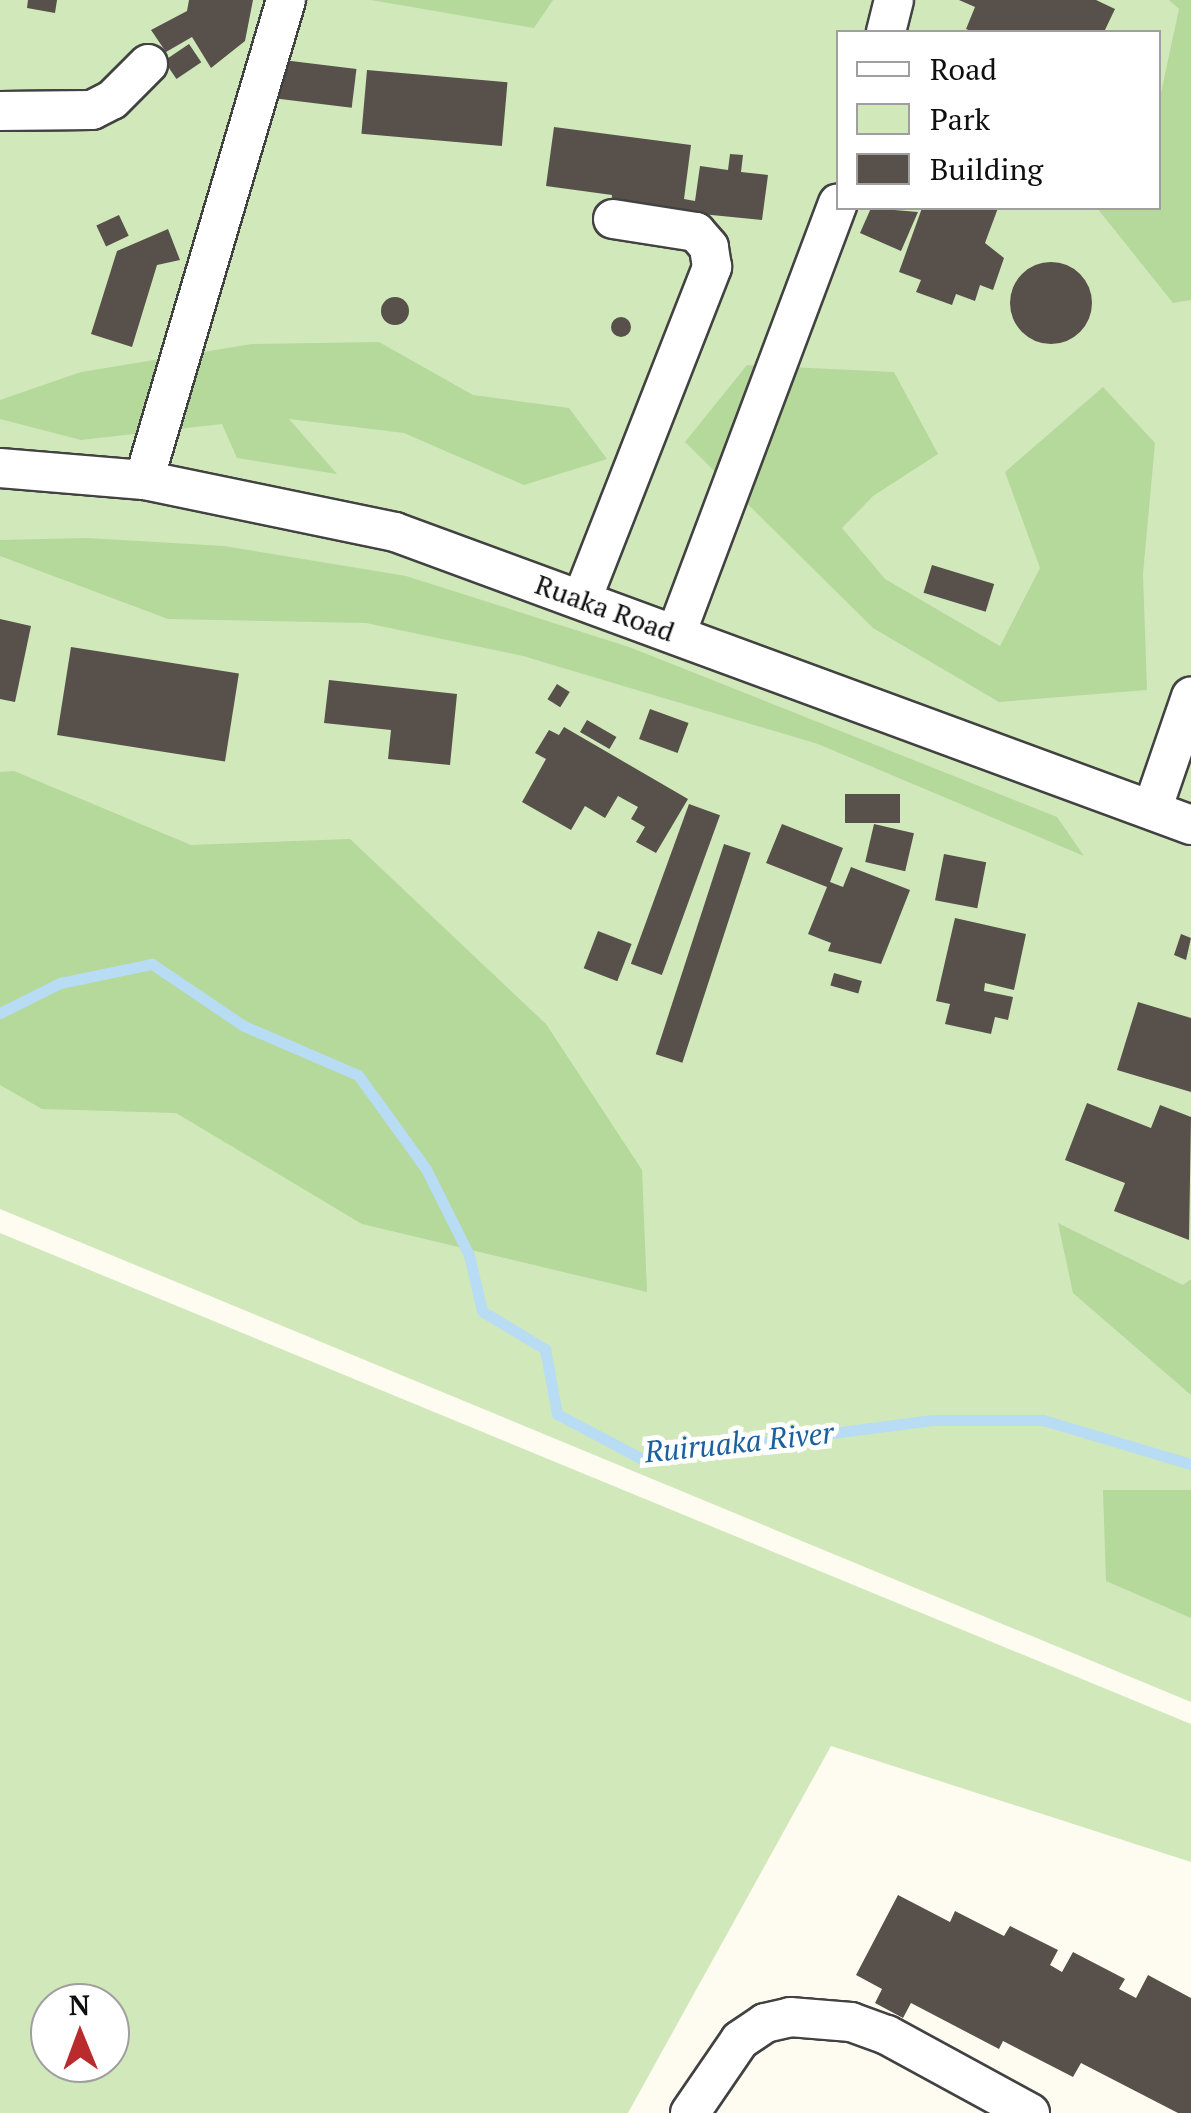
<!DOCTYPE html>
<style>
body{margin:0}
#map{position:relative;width:1191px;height:2113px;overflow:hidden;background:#fefcf1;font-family:"PT Serif",serif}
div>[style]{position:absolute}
.green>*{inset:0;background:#d1e8bb}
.forest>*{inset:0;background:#b5d89b}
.stream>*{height:11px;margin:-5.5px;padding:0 5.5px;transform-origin:5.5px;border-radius:5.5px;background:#b7dcf4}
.building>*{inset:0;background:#57504b;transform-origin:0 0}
.round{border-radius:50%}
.roads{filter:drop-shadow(2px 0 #424242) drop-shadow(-2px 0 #424242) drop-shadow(0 2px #424242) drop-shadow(0 -2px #424242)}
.minor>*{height:38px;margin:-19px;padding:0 19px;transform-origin:19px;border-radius:19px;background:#fff}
span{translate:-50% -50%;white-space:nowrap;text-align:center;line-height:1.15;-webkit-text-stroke:10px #fff;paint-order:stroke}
.street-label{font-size:28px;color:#0f0f0f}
.water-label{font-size:30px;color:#1c619d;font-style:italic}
.legend{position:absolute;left:836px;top:30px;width:325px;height:180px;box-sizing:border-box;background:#fff;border:2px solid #9f9f9f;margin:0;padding:12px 18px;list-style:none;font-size:30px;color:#0f0f0f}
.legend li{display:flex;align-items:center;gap:20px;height:50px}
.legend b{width:50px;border:2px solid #9f9f9f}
.north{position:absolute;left:30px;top:1983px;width:100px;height:100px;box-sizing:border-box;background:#fff;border:2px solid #9f9f9f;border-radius:50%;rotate:359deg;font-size:28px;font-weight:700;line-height:40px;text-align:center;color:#0f0f0f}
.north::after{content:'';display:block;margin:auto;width:35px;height:45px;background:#ba2b2e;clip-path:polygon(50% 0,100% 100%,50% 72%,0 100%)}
</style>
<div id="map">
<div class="green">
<i style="clip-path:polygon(evenodd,0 0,1191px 0,1191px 1702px,0 1209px,0 0,838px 32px,1158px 32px,1158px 208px,838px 208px,838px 32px)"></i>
<i style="clip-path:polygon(evenodd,0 1233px,1191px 1724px,1191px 1862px,831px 1746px,628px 2113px,0 2113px,0 1233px,50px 2003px,110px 2003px,110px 2063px,50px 2063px,50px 2003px)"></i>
</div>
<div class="forest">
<i style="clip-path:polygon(371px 0,553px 0,534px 28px)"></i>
<i style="clip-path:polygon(1169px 0,1191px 0,1191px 300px,1173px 303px,1097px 208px,1158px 208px,1159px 102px,1179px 9px)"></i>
<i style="clip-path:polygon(379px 342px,473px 395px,569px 408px,607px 459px,524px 485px,404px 433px,289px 419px,337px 474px,237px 458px,222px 424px,81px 440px,0 419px,0 400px,81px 372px,252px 344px)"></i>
<i style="clip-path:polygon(747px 365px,894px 372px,938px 454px,873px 496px,842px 528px,885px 579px,1000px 646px,1040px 568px,1005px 472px,1103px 387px,1155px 443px,1143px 574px,1147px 690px,999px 702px,873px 628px,685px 442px)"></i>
<i style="clip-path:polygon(87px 538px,224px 546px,406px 576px,629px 647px,1057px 817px,1084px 856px,818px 744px,523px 656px,366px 623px,168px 619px,0 556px,0 540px)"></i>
<i style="clip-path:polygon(14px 771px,191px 845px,350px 839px,546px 1024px,642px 1170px,647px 1292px,362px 1224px,176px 1113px,42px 1109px,0 1085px,0 772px)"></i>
<i style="clip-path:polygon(1058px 1223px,1183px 1285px,1191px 1279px,1191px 1395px,1073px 1293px)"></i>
<i style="clip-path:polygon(1103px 1490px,1191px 1490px,1191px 1618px,1106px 1581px)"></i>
</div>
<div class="stream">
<i style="left:0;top:1013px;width:67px;rotate:-26.6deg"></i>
<i style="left:60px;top:983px;width:94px;rotate:-11.7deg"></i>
<i style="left:152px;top:964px;width:111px;rotate:34deg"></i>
<i style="left:244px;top:1026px;width:124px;rotate:23.3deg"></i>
<i style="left:358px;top:1075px;width:116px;rotate:54.1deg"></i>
<i style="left:426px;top:1169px;width:96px;rotate:63.4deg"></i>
<i style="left:469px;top:1255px;width:57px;rotate:76.9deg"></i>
<i style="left:482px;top:1311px;width:74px;rotate:31.1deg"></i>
<i style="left:545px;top:1349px;width:66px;rotate:79.5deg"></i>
<i style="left:557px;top:1414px;width:94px;rotate:27.9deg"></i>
<i style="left:640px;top:1458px;width:295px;rotate:-7.4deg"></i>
<i style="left:933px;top:1420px;width:110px"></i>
<i style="left:1043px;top:1420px;width:154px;rotate:16.6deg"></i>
</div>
<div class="building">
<i style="clip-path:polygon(28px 0,57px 0,55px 13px,27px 8px)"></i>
<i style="clip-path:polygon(189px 0,253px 0,245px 41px,211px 68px,192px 37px,166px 52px,151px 30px,187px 11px)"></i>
<i style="clip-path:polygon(959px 0,1096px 0,1115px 9px,1104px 32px,974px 32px,966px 29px,975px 7px)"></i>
<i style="left:189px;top:44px;width:22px;height:30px;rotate:56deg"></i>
<i style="left:283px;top:60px;width:74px;height:39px;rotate:7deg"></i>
<i style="left:367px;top:70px;width:141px;height:64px;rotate:5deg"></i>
<i style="clip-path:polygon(554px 127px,691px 145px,684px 199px,695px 201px,700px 166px,728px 170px,730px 154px,743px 155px,741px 172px,768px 175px,762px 220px,611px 205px,612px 195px,546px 186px)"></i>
<i style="clip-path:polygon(871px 208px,918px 212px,901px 251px,860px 233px)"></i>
<i style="clip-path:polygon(922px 208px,998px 208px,985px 243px,1004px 258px,993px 290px,980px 285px,975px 301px,956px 294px,952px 305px,916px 292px,921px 280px,899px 272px)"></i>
<i style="left:119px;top:215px;width:23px;height:25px;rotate:65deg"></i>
<i style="clip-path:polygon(168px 229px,180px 260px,157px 265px,132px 347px,91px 334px,117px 251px)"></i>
<i class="round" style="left:1010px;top:262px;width:82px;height:82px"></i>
<i class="round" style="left:381px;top:297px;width:28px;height:28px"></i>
<i class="round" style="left:611px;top:317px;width:20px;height:20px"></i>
<i style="left:932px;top:565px;width:65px;height:29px;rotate:17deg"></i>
<i style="clip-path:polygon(0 619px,31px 626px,15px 702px,0 699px)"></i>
<i style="left:71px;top:647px;width:170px;height:89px;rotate:9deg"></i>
<i style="clip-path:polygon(329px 680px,457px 694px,450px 765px,388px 759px,391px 730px,324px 723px)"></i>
<i style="left:557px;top:684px;width:15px;height:18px;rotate:32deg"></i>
<i style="left:650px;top:709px;width:41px;height:32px;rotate:20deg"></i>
<i style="left:587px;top:720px;width:34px;height:14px;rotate:30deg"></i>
<i style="clip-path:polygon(564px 727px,688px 799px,656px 853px,636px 842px,645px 827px,631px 819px,638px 807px,618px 796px,605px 818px,585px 806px,571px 830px,522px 802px,546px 759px,535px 753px,549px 730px,559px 735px)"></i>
<i style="left:845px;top:794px;width:55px;height:29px"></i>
<i style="left:689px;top:804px;width:33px;height:170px;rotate:20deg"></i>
<i style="clip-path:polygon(782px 824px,843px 848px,830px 882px,843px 887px,851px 867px,910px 890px,881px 964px,828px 951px,831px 943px,808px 934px,827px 887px,766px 863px)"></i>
<i style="left:874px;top:824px;width:41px;height:39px;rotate:13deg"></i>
<i style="left:724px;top:844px;width:28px;height:221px;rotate:18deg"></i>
<i style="left:944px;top:854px;width:43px;height:47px;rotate:11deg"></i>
<i style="clip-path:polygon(955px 918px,1026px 934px,1014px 990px,985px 983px,984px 991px,1013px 997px,1008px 1020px,995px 1017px,991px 1034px,945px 1024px,950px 1004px,936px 1001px)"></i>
<i style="left:598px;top:931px;width:36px;height:40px;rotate:21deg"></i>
<i style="clip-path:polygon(1181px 934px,1191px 938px,1186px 960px,1174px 955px)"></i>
<i style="left:834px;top:973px;width:29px;height:13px;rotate:16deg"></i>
<i style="clip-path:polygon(1138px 1002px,1191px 1018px,1191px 1092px,1117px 1070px)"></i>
<i style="clip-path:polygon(1087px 1103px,1151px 1128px,1160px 1105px,1191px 1117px,1189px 1240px,1114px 1211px,1125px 1183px,1065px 1160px)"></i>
<i style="clip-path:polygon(898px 1895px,950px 1922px,955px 1911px,1004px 1936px,1010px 1926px,1058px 1950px,1050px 1965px,1062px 1972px,1073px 1952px,1125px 1979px,1119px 1989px,1136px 1998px,1148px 1975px,1191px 1998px,1191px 2113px,1178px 2113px,1081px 2063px,1073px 2077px,1003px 2041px,999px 2049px,911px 2003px,903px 2018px,875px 2003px,882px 1989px,856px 1975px)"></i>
</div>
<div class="roads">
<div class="minor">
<i style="left:886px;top:32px;width:33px;rotate:-76deg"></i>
<i style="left:0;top:111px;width:92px;rotate:-0.6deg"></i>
<i style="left:92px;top:110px;width:22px;rotate:-27deg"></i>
<i style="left:112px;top:100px;width:51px;rotate:-45deg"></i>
<i style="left:0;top:468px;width:144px;rotate:4.8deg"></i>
<i style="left:144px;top:480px;width:256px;rotate:11.7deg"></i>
<i style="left:395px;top:532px;width:848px;rotate:20.21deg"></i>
<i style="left:144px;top:480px;width:501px;rotate:-73.52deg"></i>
<i style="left:582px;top:599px;width:357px;rotate:-68.6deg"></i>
<i style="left:712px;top:267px;width:20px;rotate:-99deg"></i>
<i style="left:709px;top:247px;width:20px;rotate:-131deg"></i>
<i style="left:696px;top:232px;width:84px;rotate:-171.1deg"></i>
<i style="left:676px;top:634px;width:460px;rotate:-69.4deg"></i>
<i style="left:1152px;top:810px;width:120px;rotate:-71deg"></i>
<i style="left:690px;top:2113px;width:88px;rotate:-55.6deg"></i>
<i style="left:740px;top:2040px;width:30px;rotate:-34deg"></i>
<i style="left:765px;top:2023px;width:26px;rotate:-13deg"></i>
<i style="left:790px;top:2017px;width:61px;rotate:4.7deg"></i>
<i style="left:851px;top:2022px;width:38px;rotate:20deg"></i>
<i style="left:887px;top:2035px;width:163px;rotate:28.6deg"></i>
</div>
</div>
<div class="street-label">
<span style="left:605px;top:608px;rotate:20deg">Ruaka Road</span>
</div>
<div class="water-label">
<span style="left:739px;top:1442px;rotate:-6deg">Ruiruaka River</span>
</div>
<ul class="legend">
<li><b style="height:12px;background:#fff"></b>Road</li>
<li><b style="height:28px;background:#d1e8bb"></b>Park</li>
<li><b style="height:28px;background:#57504b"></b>Building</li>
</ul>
<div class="north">N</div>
</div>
